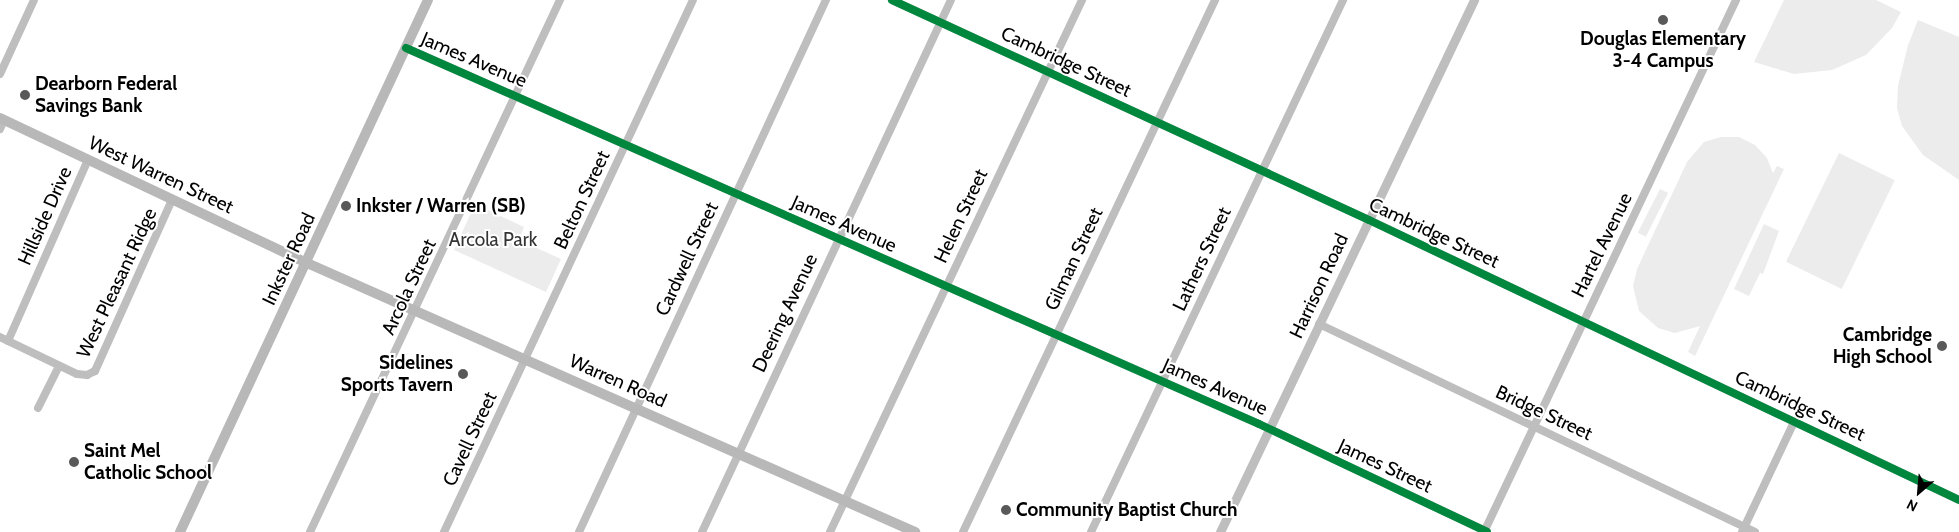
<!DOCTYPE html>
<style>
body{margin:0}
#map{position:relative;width:1959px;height:532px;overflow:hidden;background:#fff;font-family:Cabin,sans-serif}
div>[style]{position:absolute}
.green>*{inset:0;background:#ececec;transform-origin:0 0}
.minor>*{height:8px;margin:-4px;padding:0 4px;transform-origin:4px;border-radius:4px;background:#bebebe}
.tertiary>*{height:9px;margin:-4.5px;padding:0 4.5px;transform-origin:4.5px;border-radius:4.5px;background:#bebebe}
.secondary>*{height:10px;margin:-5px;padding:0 5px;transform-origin:5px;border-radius:5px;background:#b8b8b8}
.cycleway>*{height:8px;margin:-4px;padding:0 4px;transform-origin:4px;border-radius:4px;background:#00873e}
.dots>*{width:14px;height:14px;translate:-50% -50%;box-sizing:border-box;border:2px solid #fff;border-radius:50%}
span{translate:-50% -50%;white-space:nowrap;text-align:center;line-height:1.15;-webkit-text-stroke:4px #fff;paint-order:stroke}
.poi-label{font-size:19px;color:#000;font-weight:700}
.left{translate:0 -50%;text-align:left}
.right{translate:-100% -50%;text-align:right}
.street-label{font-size:19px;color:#000}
.park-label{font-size:19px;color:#333}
.north{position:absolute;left:1894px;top:467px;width:50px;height:50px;-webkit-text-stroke:4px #fff;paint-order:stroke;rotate:207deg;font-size:14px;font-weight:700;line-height:20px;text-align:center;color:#000}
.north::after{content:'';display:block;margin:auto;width:18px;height:22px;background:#000;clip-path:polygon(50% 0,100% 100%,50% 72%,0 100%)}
</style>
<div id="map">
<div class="green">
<i style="clip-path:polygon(1784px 0,1876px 0,1901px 12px,1892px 28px,1866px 55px,1832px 70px,1794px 74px,1754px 62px)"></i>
<i style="clip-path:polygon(1918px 20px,1959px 37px,1959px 180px,1923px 155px,1902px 126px,1897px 108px,1898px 86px,1908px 45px)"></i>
<i style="clip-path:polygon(1721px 137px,1739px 137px,1755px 145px,1767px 158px,1773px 173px,1777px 166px,1784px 169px,1695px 356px,1688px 352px,1700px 326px,1675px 333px,1658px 328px,1639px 311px,1633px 286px,1637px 269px,1687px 162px,1704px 142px)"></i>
<i style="left:1839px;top:153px;width:62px;height:121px;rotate:26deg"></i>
<i style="left:1660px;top:189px;width:9px;height:49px;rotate:27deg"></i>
<i style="clip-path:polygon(475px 204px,524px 227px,519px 240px,561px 259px,546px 292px,454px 250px)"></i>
<i style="clip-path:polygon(1764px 224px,1779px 231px,1763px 274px,1760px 273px,1749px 296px,1734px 289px)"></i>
</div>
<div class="minor">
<i style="left:892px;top:0;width:525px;rotate:24.76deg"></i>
<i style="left:1369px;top:220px;width:653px;rotate:25.39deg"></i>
<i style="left:406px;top:48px;width:932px;rotate:23.79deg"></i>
<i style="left:1259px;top:424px;width:252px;rotate:25.3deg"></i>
<i style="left:0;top:74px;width:81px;rotate:-65.3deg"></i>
<i style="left:0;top:129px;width:10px;rotate:-66deg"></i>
<i style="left:1319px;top:324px;width:483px;rotate:25.5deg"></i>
<i style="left:0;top:337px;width:85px;rotate:25.7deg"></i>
<i style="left:77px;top:374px;width:10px;rotate:6deg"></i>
<i style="left:87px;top:375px;width:9px;rotate:-27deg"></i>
<i style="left:95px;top:371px;width:188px;rotate:-65.8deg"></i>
<i style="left:8px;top:341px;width:198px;rotate:-66.2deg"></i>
<i style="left:38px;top:408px;width:47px;rotate:-63.4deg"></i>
<i style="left:310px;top:532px;width:588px;rotate:-64.83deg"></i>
<i style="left:444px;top:532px;width:587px;rotate:-64.92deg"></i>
<i style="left:579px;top:532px;width:587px;rotate:-65.1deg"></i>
<i style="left:702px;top:532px;width:587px;rotate:-64.92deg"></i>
<i style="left:830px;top:532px;width:589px;rotate:-64.65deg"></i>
<i style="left:963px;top:532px;width:589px;rotate:-64.65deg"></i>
<i style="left:1091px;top:532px;width:589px;rotate:-64.65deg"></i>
<i style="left:1484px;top:532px;width:589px;rotate:-64.65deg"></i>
<i style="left:1742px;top:532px;width:122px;rotate:-64.7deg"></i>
</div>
<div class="tertiary">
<i style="left:1220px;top:532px;width:590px;rotate:-64.48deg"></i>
</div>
<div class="secondary">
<i style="left:0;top:118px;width:330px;rotate:25.3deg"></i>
<i style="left:298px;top:259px;width:675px;rotate:23.87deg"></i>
<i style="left:180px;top:532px;width:587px;rotate:-65.01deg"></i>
</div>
<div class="cycleway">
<i style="left:892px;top:0;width:525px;rotate:24.76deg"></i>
<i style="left:1369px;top:220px;width:653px;rotate:25.39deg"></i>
<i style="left:406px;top:48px;width:932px;rotate:23.79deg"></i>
<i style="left:1259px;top:424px;width:252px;rotate:25.3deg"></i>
</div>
<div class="dots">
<i style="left:1663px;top:20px;background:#595959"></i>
<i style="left:25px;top:95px;background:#595959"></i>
<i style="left:346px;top:206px;background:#595959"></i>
<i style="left:1942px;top:346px;background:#595959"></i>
<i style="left:463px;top:374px;background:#595959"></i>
<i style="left:74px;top:462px;background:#595959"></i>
<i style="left:1006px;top:510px;background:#595959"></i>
</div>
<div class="poi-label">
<span style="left:1663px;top:50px">Douglas Elementary<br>3-4 Campus</span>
<span class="left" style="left:35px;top:95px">Dearborn Federal<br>Savings Bank</span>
<span class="left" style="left:356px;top:206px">Inkster / Warren (SB)</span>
<span class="right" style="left:1932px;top:346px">Cambridge<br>High School</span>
<span class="right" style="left:453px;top:374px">Sidelines<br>Sports Tavern</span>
<span class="left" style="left:84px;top:462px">Saint Mel<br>Catholic School</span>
<span class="left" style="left:1016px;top:510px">Community Baptist Church</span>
</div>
<div class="street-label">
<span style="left:474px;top:60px;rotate:23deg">James Avenue</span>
<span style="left:1066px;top:62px;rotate:25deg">Cambridge Street</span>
<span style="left:161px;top:175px;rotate:25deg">West Warren Street</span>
<span style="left:582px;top:200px;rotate:-65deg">Belton Street</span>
<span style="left:45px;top:216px;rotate:-66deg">Hillside Drive</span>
<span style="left:961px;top:216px;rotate:-65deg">Helen Street</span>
<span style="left:844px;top:224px;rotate:24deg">James Avenue</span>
<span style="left:1434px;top:233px;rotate:25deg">Cambridge Street</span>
<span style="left:1602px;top:245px;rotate:-64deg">Hartel Avenue</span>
<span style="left:289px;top:259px;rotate:-65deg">Inkster Road</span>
<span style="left:687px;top:259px;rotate:-65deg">Cardwell Street</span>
<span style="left:1074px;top:259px;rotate:-65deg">Gilman Street</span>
<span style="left:1202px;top:259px;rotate:-65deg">Lathers Street</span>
<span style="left:117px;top:283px;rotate:-65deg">West Pleasant Ridge</span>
<span style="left:1319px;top:286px;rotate:-65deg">Harrison Road</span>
<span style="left:409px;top:287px;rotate:-65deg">Arcola Street</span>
<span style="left:785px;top:313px;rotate:-65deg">Deering Avenue</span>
<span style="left:618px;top:381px;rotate:24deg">Warren Road</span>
<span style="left:1215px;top:387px;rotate:24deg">James Avenue</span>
<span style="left:1800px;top:406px;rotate:25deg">Cambridge Street</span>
<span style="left:1544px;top:413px;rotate:25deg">Bridge Street</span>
<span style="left:470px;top:439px;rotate:-65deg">Cavell Street</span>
<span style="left:1385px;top:466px;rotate:25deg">James Street</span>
</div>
<div class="park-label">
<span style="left:493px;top:240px">Arcola Park</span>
</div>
<div class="north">N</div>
</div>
